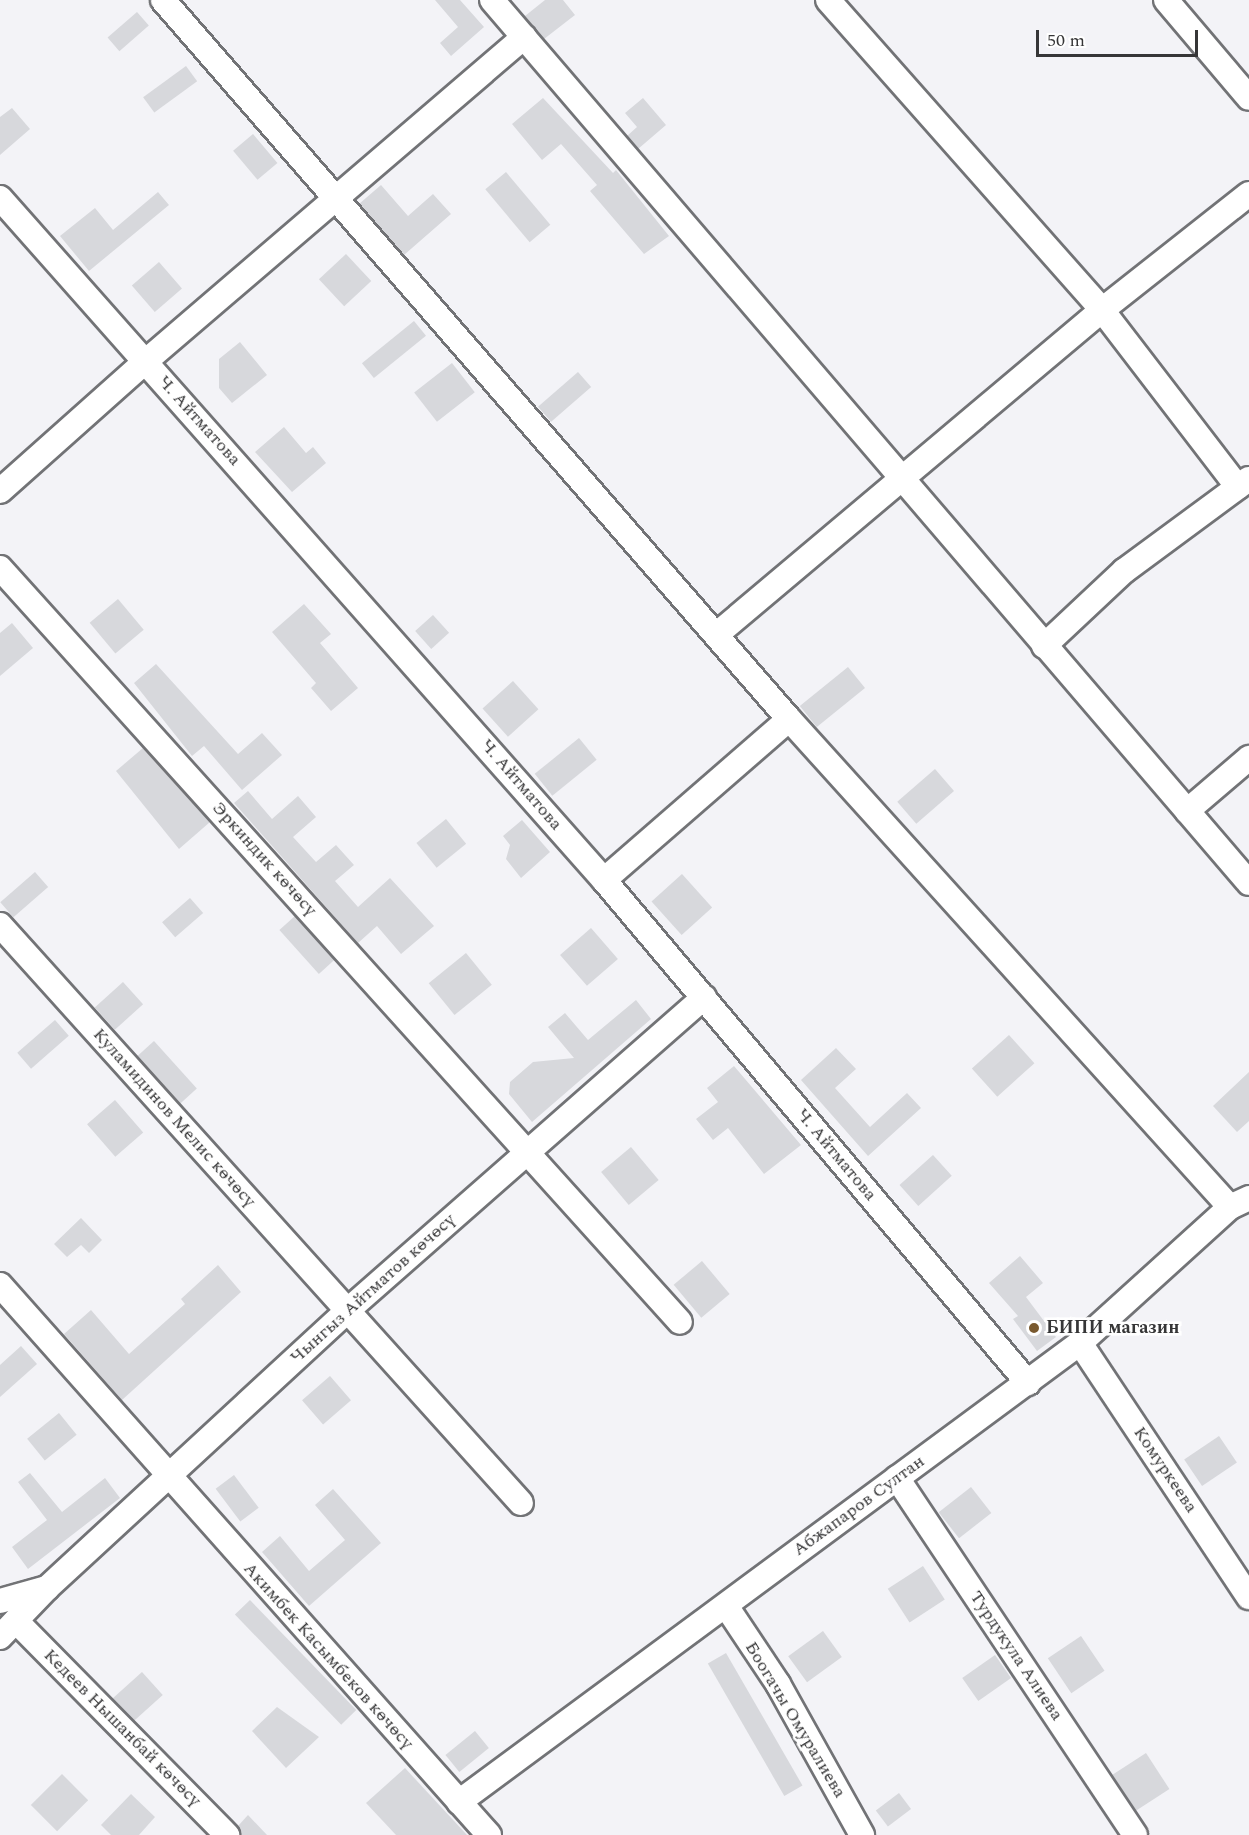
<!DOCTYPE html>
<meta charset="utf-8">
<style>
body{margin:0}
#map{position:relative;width:1249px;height:1835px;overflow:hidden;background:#f3f3f7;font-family:Spectral,serif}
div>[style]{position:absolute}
.building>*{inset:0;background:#d7d8dc;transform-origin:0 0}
.roads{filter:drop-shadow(2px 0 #727376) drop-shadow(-2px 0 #727376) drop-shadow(0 2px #727376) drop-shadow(0 -2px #727376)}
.street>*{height:24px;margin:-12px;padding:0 12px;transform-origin:12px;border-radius:12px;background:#fff}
.dots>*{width:16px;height:16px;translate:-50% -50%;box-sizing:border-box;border:3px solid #fff;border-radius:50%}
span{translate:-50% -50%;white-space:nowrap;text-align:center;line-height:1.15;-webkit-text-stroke:5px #fff;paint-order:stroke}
.street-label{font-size:18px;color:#363637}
.poi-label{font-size:18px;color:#363637;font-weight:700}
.left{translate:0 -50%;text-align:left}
.scale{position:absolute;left:1036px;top:30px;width:162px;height:27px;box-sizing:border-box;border:3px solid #363637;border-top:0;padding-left:8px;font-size:18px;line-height:21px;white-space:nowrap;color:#363637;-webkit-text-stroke:4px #fff;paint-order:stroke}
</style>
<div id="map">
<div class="building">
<i style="clip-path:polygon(435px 0,460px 0,484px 27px,451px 56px,440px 43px,458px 27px)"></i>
<i style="clip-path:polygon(545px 0,563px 0,575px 15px,544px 39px,525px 16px)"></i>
<i style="left:137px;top:12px;width:18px;height:39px;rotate:49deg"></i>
<i style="left:186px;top:66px;width:19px;height:53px;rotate:54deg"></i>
<i style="clip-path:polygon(543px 98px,613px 173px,616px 170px,669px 236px,644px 254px,590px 191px,597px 185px,561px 144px,542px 160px,512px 124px)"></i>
<i style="clip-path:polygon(643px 98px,666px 125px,638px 149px,627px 136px,637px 127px,625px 113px)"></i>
<i style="clip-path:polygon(12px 108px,30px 129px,0 155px,0 117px)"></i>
<i style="left:253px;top:134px;width:38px;height:26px;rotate:50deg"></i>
<i style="left:506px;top:172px;width:69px;height:27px;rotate:50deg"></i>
<i style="clip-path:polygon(381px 185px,408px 216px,433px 194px,451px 214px,404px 255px,359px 204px)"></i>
<i style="clip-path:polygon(158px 192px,169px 205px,89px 271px,60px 236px,95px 208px,113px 230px)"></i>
<i style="left:346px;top:254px;width:37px;height:37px;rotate:47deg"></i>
<i style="left:159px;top:262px;width:35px;height:36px;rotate:49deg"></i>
<i style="left:414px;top:321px;width:19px;height:67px;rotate:51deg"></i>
<i style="clip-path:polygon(240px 342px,267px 375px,232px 403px,219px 388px,219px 359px)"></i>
<i style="left:452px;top:363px;width:37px;height:48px;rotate:52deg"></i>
<i style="left:578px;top:372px;width:20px;height:53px;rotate:49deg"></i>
<i style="clip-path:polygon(284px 427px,306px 453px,313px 447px,326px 463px,292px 492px,255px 452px)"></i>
<i style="left:118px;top:599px;width:40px;height:37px;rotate:50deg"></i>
<i style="clip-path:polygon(304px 604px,331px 634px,320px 643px,358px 688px,331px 711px,311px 688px,316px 683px,272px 632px)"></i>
<i style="left:433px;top:615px;width:24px;height:24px;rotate:48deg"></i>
<i style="clip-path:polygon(12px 623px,33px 648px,0 676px,0 633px)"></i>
<i style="clip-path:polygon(156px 664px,238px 754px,262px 733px,282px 755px,242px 790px,204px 746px,192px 756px,134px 683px)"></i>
<i style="left:848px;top:667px;width:27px;height:62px;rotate:51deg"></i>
<i style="left:513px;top:681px;width:38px;height:41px;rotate:48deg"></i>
<i style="left:579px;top:738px;width:28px;height:57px;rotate:51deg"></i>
<i style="clip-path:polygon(143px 748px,210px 822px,179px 849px,116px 771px)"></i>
<i style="left:935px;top:769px;width:29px;height:50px;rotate:49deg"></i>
<i style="clip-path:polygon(248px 791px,272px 819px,298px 796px,316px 817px,293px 837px,316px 862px,336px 845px,354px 865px,335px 881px,358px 907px,390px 878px,434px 926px,401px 954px,377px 926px,358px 943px,234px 803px)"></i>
<i style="left:446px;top:819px;width:32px;height:38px;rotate:51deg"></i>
<i style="clip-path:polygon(522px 820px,550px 852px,521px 878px,506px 859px,510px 845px,503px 836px)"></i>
<i style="left:35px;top:872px;width:20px;height:46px;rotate:49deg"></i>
<i style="left:682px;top:874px;width:45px;height:41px;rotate:48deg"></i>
<i style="left:190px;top:898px;width:20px;height:37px;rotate:49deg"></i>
<i style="left:295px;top:916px;width:59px;height:21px;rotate:48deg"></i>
<i style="left:591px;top:928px;width:41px;height:41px;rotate:49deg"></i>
<i style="left:466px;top:953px;width:41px;height:48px;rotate:51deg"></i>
<i style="left:123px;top:982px;width:30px;height:38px;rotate:48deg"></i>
<i style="clip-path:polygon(636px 1000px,651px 1019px,532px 1122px,509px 1094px,510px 1082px,533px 1062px,574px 1058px,548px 1027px,565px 1013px,588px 1040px)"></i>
<i style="left:55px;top:1020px;width:21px;height:50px;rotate:49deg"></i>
<i style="left:1009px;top:1035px;width:38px;height:50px;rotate:48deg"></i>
<i style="left:154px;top:1041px;width:64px;height:23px;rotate:48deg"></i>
<i style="clip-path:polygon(836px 1048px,856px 1069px,835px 1088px,870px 1127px,907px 1093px,921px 1108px,868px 1156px,801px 1080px)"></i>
<i style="clip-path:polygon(734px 1066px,801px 1145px,764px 1174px,728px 1128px,713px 1140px,696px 1119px,718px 1102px,707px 1088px)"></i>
<i style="clip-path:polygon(1249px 1072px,1249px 1121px,1237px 1132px,1213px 1106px)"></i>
<i style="left:115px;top:1100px;width:43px;height:37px;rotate:49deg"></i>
<i style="left:631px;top:1147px;width:43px;height:39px;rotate:50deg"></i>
<i style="left:933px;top:1155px;width:28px;height:45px;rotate:48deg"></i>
<i style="clip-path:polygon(81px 1218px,102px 1240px,89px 1253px,81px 1245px,67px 1257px,54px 1244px)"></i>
<i style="clip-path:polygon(1020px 1256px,1043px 1283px,1026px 1297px,1056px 1337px,1037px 1351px,1013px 1319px,1018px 1316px,989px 1283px)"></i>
<i style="left:702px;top:1261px;width:43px;height:37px;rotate:50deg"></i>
<i style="clip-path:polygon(218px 1265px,241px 1292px,122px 1400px,64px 1334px,91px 1310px,129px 1354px,185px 1304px,181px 1299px)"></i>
<i style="clip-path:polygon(21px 1346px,37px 1364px,0 1397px,0 1365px)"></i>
<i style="left:330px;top:1376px;width:32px;height:37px;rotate:49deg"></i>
<i style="left:59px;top:1413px;width:28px;height:41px;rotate:51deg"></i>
<i style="left:1219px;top:1436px;width:32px;height:42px;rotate:56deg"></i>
<i style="clip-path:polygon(30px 1473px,62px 1512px,105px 1478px,120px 1498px,28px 1569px,12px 1547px,47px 1520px,18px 1482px)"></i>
<i style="left:234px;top:1475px;width:41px;height:23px;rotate:53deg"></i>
<i style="left:971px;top:1487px;width:33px;height:41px;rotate:52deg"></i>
<i style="clip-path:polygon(333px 1489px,381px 1543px,309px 1606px,262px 1552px,280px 1536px,309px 1571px,345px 1540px,315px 1505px)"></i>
<i style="left:923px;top:1566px;width:40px;height:42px;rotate:57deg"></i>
<i style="left:250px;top:1600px;width:153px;height:21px;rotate:46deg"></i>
<i style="left:823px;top:1631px;width:32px;height:43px;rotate:54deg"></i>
<i style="left:1081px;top:1636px;width:42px;height:40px;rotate:56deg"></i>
<i style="left:726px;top:1653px;width:153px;height:21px;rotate:60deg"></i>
<i style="left:995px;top:1655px;width:28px;height:40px;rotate:55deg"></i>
<i style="left:142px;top:1672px;width:31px;height:40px;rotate:48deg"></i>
<i style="clip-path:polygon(277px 1707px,319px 1737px,286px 1768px,252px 1731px)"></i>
<i style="left:475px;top:1731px;width:22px;height:38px;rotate:51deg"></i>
<i style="left:1146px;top:1753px;width:43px;height:40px;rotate:57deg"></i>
<i style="clip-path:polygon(405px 1768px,467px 1835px,396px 1835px,366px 1803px)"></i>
<i style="left:62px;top:1774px;width:37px;height:44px;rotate:45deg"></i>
<i style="left:899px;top:1793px;width:20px;height:29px;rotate:53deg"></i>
<i style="clip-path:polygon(131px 1794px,155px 1817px,139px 1835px,111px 1835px,101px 1825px)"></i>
<i style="clip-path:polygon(248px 1815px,267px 1835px,241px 1835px,238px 1826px)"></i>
</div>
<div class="roads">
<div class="street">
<i style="left:163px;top:0;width:953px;rotate:48.96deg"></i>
<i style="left:789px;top:719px;width:658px;rotate:47.9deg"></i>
<i style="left:492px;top:0;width:1163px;rotate:49.39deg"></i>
<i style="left:828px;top:0;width:414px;rotate:48.5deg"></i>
<i style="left:1102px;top:310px;width:223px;rotate:52.5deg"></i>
<i style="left:1166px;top:0;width:128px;rotate:49.7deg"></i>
<i style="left:0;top:198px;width:911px;rotate:48.47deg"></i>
<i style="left:604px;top:880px;width:658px;rotate:49.87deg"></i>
<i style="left:0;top:491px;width:195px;rotate:-41.7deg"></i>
<i style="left:146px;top:361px;width:498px;rotate:-40.6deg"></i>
<i style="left:0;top:568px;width:1015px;rotate:47.95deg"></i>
<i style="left:716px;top:635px;width:505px;rotate:-40.1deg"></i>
<i style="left:1102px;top:310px;width:187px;rotate:-38.3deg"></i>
<i style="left:1044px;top:646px;width:110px;rotate:-43.2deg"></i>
<i style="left:1124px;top:571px;width:155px;rotate:-36.4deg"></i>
<i style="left:1187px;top:811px;width:82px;rotate:-40.5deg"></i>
<i style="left:604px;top:880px;width:245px;rotate:-41deg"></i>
<i style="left:0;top:925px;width:778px;rotate:47.97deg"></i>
<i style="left:0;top:1285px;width:736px;rotate:48.36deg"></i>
<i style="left:1080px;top:1343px;width:305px;rotate:56.4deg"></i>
<i style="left:897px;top:1478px;width:429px;rotate:56.3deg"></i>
<i style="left:0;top:1601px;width:49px;rotate:-15.5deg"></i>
<i style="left:726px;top:1606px;width:94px;rotate:56.3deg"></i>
<i style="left:778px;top:1684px;width:173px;rotate:60.9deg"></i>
<i style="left:16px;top:1621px;width:301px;rotate:45.4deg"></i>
<i style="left:0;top:1637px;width:68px;rotate:-46.2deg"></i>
<i style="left:47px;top:1588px;width:410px;rotate:-42.7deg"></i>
<i style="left:348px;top:1310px;width:474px;rotate:-41.3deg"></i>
<i style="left:459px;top:1802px;width:772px;rotate:-36.47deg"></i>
<i style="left:1080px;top:1343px;width:202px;rotate:-42.2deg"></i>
<i style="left:1230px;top:1207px;width:21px;rotate:-25deg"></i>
</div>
</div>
<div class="dots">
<i style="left:1034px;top:1328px;background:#79592f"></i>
</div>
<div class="street-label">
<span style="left:199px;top:421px;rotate:48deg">Ч. Айтматова</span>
<span style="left:521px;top:785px;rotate:49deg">Ч. Айтматова</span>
<span style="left:264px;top:859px;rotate:48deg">Эркиндик көчөсү</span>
<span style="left:174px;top:1118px;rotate:48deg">Куламидинов Мелис көчөсү</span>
<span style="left:836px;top:1155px;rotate:50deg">Ч. Айтматова</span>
<span style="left:373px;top:1289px;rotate:-42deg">Чынгыз Айтматов көчөсү</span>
<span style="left:1165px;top:1470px;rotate:56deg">Комуркеева</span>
<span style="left:859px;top:1506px;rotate:-36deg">Абжапаров Султан</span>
<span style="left:328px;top:1656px;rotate:48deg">Акимбек Касымбеков көчөсү</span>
<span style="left:1016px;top:1656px;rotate:56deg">Турдукула Алиева</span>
<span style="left:795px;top:1720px;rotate:59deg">Боогачы Омуралиева</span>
<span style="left:122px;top:1728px;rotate:45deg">Кедеев Нышанбай көчөсү</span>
</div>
<div class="poi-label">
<span class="left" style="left:1046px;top:1328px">БИПИ магазин</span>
</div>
<div class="scale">50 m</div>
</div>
